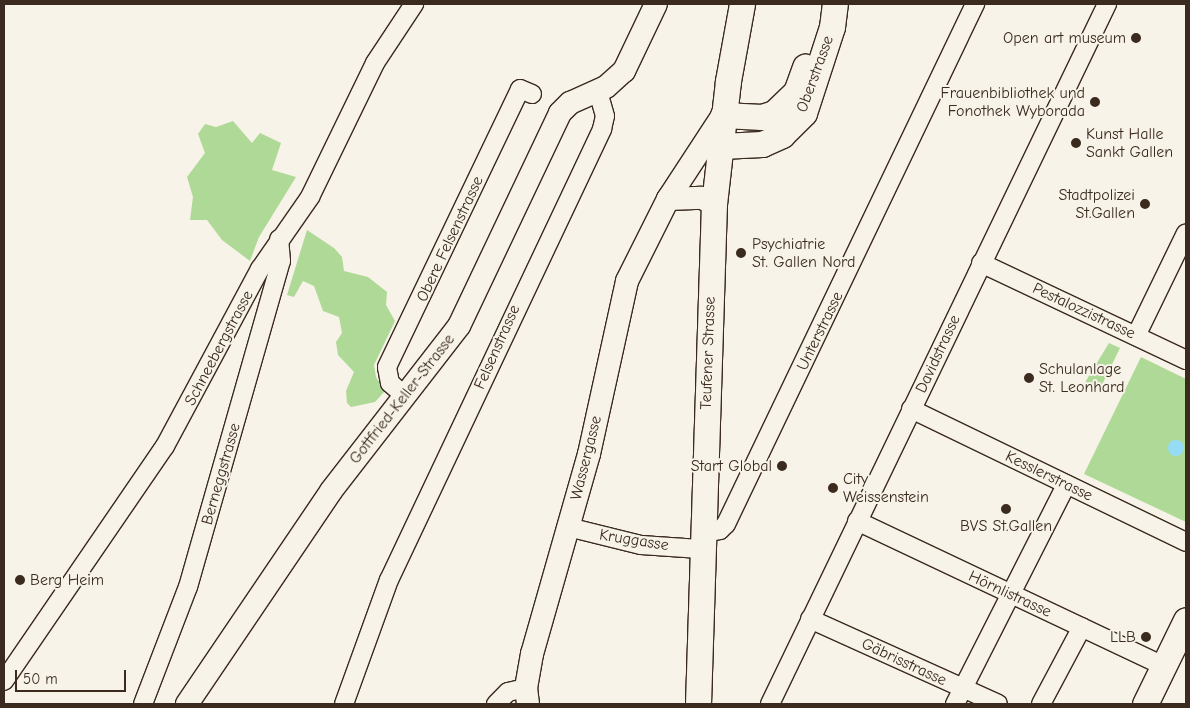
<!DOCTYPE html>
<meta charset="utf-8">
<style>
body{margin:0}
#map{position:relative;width:1190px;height:708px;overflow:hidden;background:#f7f3e8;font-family:"Comic Neue",sans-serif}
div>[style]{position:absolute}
.green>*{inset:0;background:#afd996}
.water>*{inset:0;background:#95ddf6}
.round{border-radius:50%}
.roads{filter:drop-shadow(1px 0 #3b2a1e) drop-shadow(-1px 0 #3b2a1e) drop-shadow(0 1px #3b2a1e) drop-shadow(0 -1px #3b2a1e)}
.minor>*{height:18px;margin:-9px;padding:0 9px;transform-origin:9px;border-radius:9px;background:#f7f3e8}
.tertiary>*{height:22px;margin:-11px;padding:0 11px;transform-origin:11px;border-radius:11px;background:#f7f3e8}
.secondary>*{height:25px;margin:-12.5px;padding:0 12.5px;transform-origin:12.5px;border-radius:12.5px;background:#f7f3e8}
.dots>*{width:14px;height:14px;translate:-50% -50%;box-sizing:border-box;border:2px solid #f7f3e8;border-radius:50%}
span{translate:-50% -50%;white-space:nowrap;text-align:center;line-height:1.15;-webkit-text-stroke:4px #f7f3e8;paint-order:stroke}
.poi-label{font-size:16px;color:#3b2a1e}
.right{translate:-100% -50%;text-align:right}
.left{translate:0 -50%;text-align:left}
.street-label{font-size:16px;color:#3b2a1e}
.frame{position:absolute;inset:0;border:5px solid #3b2a1e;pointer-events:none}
.scale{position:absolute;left:15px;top:670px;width:111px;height:22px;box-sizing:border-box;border:2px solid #3b2a1e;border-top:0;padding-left:6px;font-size:15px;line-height:18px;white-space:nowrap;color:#3b2a1e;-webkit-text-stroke:4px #f7f3e8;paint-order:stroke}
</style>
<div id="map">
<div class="green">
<i style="clip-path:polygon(233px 121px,252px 143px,260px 133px,281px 143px,272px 170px,296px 177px,259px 237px,250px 261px,222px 240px,207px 220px,190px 220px,193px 197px,187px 177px,205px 153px,198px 134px,205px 124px,216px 127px)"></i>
<i style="clip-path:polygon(307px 230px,334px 248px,342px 257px,344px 271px,368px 277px,387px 292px,386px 305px,395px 321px,374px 365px,376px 377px,385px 391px,375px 402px,351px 407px,347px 403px,346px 391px,354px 372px,338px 355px,336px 342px,342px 333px,339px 317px,323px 311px,314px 286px,303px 281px,294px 297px,287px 295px)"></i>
<i style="clip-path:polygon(1109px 343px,1120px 348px,1099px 391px,1084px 384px)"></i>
<i style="clip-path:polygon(1141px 357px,1186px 379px,1186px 522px,1084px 474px)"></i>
</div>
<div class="water">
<i class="round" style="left:1168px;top:440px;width:16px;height:16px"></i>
</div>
<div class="roads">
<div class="minor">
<i style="left:981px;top:263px;width:227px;rotate:25.3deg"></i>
<i style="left:1136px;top:336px;width:114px;rotate:-64.1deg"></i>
<i style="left:405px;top:396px;width:20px;rotate:-139deg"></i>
<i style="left:390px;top:383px;width:16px;rotate:-101deg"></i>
<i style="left:387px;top:367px;width:308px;rotate:-64.4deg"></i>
<i style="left:520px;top:89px;width:13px;rotate:23deg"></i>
<i style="left:911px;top:409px;width:305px;rotate:25.8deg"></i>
<i style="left:857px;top:521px;width:340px;rotate:25.3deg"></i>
<i style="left:568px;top:527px;width:75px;rotate:13.9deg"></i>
<i style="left:641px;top:545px;width:59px;rotate:3.9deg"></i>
<i style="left:702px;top:533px;width:18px;rotate:-9deg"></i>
<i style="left:720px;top:530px;width:8px;rotate:-45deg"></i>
<i style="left:726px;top:524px;width:577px;rotate:-64.41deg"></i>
<i style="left:810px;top:619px;width:206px;rotate:24.3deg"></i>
<i style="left:4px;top:681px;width:285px;rotate:-55.6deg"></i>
<i style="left:165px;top:446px;width:201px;rotate:-61.8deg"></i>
<i style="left:260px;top:269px;width:88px;rotate:-55.2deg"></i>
<i style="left:310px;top:197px;width:149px;rotate:-64.1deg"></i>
<i style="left:375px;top:63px;width:71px;rotate:-56.5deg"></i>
<i style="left:143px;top:704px;width:125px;rotate:-69deg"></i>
<i style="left:188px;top:587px;width:339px;rotate:-74.1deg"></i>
<i style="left:281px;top:261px;width:22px;rotate:-95deg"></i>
<i style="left:344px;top:704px;width:132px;rotate:-70.1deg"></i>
<i style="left:389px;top:580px;width:499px;rotate:-64.7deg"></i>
<i style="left:602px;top:129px;width:13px;rotate:-77deg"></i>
<i style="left:605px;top:116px;width:26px;rotate:-106deg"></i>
<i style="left:496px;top:704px;width:17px;rotate:-45deg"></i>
<i style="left:508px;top:692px;width:18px;rotate:-13deg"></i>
<i style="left:770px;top:704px;width:777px;rotate:-64.29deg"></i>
<i style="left:955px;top:704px;width:246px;rotate:-63.1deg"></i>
<i style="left:1041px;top:704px;width:87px;rotate:-62deg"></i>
</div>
<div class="tertiary">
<i style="left:668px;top:199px;width:34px;rotate:-2deg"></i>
<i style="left:702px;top:198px;width:13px;rotate:27deg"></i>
<i style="left:187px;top:704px;width:257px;rotate:-55.9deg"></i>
<i style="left:331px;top:491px;width:209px;rotate:-52.2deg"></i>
<i style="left:459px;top:326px;width:236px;rotate:-64.6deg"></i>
<i style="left:560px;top:113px;width:14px;rotate:-45deg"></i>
<i style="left:570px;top:103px;width:39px;rotate:-24deg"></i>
<i style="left:606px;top:87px;width:24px;rotate:-42deg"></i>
<i style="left:624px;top:71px;width:74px;rotate:-64.5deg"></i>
<i style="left:528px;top:704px;width:16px;rotate:-97deg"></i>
<i style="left:526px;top:688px;width:35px;rotate:-80deg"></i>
<i style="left:532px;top:654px;width:208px;rotate:-74.1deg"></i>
<i style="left:589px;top:454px;width:177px;rotate:-77.6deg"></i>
<i style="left:627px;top:281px;width:92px;rotate:-63.4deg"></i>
<i style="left:668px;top:199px;width:100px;rotate:-56.8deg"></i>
</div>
<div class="secondary">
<i style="left:723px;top:115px;width:39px;rotate:3deg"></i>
<i style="left:762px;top:117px;width:13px;rotate:-18deg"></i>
<i style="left:774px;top:113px;width:30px;rotate:-44deg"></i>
<i style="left:796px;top:92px;width:27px;rotate:-70deg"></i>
<i style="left:721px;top:146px;width:41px;rotate:-2.8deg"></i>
<i style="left:762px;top:144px;width:22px;rotate:-24deg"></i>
<i style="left:782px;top:135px;width:31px;rotate:-45deg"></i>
<i style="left:804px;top:113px;width:90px;rotate:-72deg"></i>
<i style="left:832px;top:27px;width:23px;rotate:-83deg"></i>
<i style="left:698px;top:704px;width:500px;rotate:-88.17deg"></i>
<i style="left:714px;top:204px;width:124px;rotate:-83.5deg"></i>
<i style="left:728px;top:81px;width:78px;rotate:-79.7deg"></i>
<i style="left:1145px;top:704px;width:93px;rotate:-64deg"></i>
</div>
</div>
<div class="dots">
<i style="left:1136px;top:38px;background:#3b2a1e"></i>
<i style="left:1095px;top:102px;background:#3b2a1e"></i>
<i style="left:1076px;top:143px;background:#3b2a1e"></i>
<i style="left:1145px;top:204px;background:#3b2a1e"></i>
<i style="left:741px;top:253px;background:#3b2a1e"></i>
<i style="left:1029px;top:378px;background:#3b2a1e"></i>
<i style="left:782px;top:466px;background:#3b2a1e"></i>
<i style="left:833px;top:488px;background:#3b2a1e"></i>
<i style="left:1006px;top:509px;background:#3b2a1e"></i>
<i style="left:20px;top:580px;background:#3b2a1e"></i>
<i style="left:1146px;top:637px;background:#3b2a1e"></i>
</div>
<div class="poi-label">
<span class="right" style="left:1126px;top:38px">Open art museum</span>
<span class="right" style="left:1085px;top:102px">Frauenbibliothek und<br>Fonothek Wyborada</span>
<span class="left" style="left:1086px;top:143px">Kunst Halle<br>Sankt Gallen</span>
<span class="right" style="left:1135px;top:204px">Stadtpolizei<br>St.Gallen</span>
<span class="left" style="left:752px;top:253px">Psychiatrie<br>St. Gallen Nord</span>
<span class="left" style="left:1039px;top:378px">Schulanlage<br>St. Leonhard</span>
<span class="right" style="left:772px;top:466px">Start Global</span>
<span class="left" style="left:843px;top:488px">City<br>Weissenstein</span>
<span style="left:1006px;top:526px">BVS St.Gallen</span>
<span class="left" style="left:30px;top:580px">Berg Heim</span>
<span class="right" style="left:1136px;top:637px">LLB</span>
</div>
<div class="street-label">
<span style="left:815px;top:74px;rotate:-70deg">Oberstrasse</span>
<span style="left:450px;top:239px;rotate:-65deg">Obere Felsenstrasse</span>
<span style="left:1084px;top:311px;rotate:25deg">Pestalozzistrasse</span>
<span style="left:820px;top:331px;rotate:-64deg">Unterstrasse</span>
<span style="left:497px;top:347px;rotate:-66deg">Felsenstrasse</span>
<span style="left:219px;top:348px;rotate:-62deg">Schneebergstrasse</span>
<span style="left:708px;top:353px;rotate:-88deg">Teufener Strasse</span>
<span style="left:938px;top:354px;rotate:-65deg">Davidstrasse</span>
<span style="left:402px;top:399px;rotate:-52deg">Gottfried-Keller-Strasse</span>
<span style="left:586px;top:458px;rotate:-76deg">Wassergasse</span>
<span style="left:221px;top:474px;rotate:-74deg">Berneggstrasse</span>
<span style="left:1049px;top:476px;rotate:26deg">Kesslerstrasse</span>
<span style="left:634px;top:540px;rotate:9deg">Kruggasse</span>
<span style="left:1010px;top:594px;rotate:25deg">Hörnlistrasse</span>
<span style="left:904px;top:662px;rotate:25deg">Gäbrisstrasse</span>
</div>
<div class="frame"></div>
<div class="scale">50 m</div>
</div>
